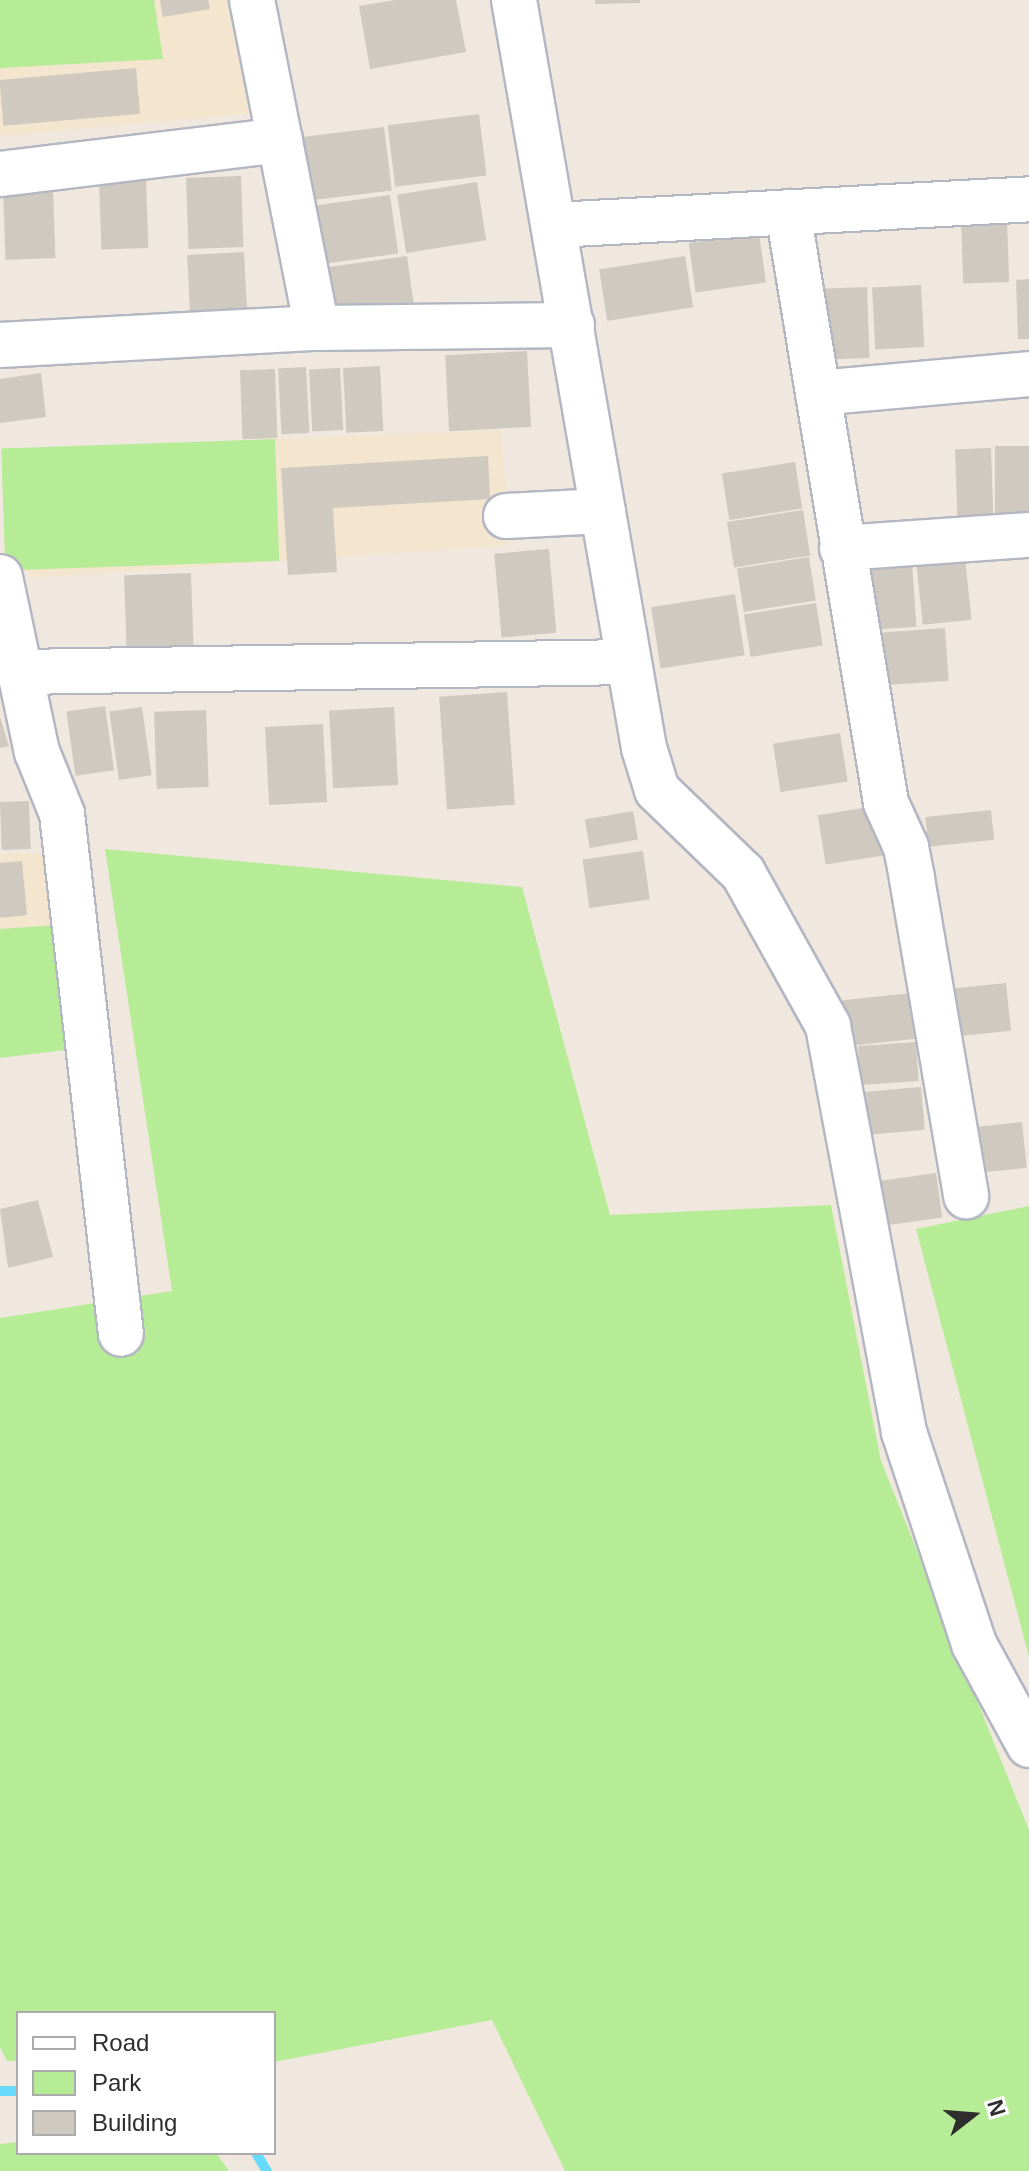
<!DOCTYPE html>
<style>
body{margin:0}
#map{position:relative;width:1029px;height:2171px;overflow:hidden;background:#f0e8df;font-family:Arial,sans-serif}
div>[style]{position:absolute}
.education>*{inset:0;background:#f3e5ce}
.green>*{inset:0;background:#b7ec97;transform-origin:0 0}
.stream>*{height:10px;margin:-5px;padding:0 5px;transform-origin:5px;border-radius:5px;background:#68dafc}
.building>*{inset:0;background:#cfc9c0;transform-origin:0 0}
.roads{filter:drop-shadow(2px 0 #b3b7c2) drop-shadow(-2px 0 #b3b7c2) drop-shadow(0 2px #b3b7c2) drop-shadow(0 -2px #b3b7c2)}
.minor>*{height:44px;margin:-22px;padding:0 22px;transform-origin:22px;border-radius:22px;background:#fff}
span{translate:-50% -50%;white-space:nowrap;text-align:center;line-height:1.15;-webkit-text-stroke:6px #fff;paint-order:stroke}
.legend{position:absolute;left:16px;top:2011px;width:260px;height:144px;box-sizing:border-box;background:#fff;border:2px solid #ababab;margin:0;padding:10px 14px;list-style:none;font-size:24px;color:#2e2e2e}
.legend li{display:flex;align-items:center;gap:16px;height:40px}
.legend b{width:40px;border:2px solid #ababab}
.north{position:absolute;left:933px;top:2075px;width:80px;height:80px;-webkit-text-stroke:6px #fff;paint-order:stroke;rotate:73deg;font-size:22px;font-weight:700;line-height:32px;text-align:center;color:#2e2e2e}
.north::after{content:'';display:block;margin:auto;width:28px;height:36px;background:#2e2e2e;clip-path:polygon(50% 0,100% 100%,50% 72%,0 100%)}
</style>
<div id="map">
<div class="education">
<i style="clip-path:polygon(0 0,233px 0,253px 113px,0 136px)"></i>
<i style="clip-path:polygon(501px 430px,510px 545px,30px 578px,1px 451px)"></i>
<i style="clip-path:polygon(51px 853px,65px 1050px,0 1058px,0 854px)"></i>
</div>
<div class="green">
<i style="clip-path:polygon(0 0,154px 0,163px 59px,0 68px)"></i>
<i style="left:275px;top:439px;width:122px;height:274px;rotate:88deg"></i>
<i style="clip-path:polygon(105px 849px,522px 887px,610px 1215px,831px 1205px,881px 1461px,1029px 1830px,1029px 2171px,565px 2171px,492px 2020px,274px 2062px,274px 2013px,18px 2013px,18px 2061px,7px 2061px,0 2047px,0 1318px,172px 1291px)"></i>
<i style="clip-path:polygon(56px 925px,65px 1050px,0 1058px,0 929px)"></i>
<i style="clip-path:polygon(1029px 1206px,1029px 1657px,916px 1229px)"></i>
<i style="clip-path:polygon(18px 2142px,18px 2153px,216px 2153px,229px 2171px,0 2171px,0 2144px)"></i>
</div>
<div class="stream">
<i style="left:0;top:2091px;width:18px"></i>
<i style="left:256px;top:2153px;width:21px;rotate:59deg"></i>
</div>
<div class="building">
<i style="clip-path:polygon(160px 0,208px 0,210px 9px,163px 17px)"></i>
<i style="clip-path:polygon(395px 0,456px 0,466px 52px,370px 69px,359px 6px)"></i>
<i style="clip-path:polygon(595px 0,640px 0,640px 3px,595px 4px)"></i>
<i style="left:136px;top:68px;width:46px;height:137px;rotate:85deg"></i>
<i style="left:479px;top:114px;width:62px;height:92px;rotate:83deg"></i>
<i style="left:384px;top:127px;width:64px;height:93px;rotate:83deg"></i>
<i style="left:241px;top:176px;width:71px;height:55px;rotate:88deg"></i>
<i style="left:146px;top:179px;width:69px;height:47px;rotate:88deg"></i>
<i style="left:477px;top:182px;width:59px;height:81px;rotate:81deg"></i>
<i style="left:53px;top:188px;width:70px;height:50px;rotate:88deg"></i>
<i style="left:390px;top:195px;width:59px;height:90px;rotate:82deg"></i>
<i style="left:1007px;top:219px;width:63px;height:46px;rotate:88deg"></i>
<i style="left:759px;top:233px;width:50px;height:71px;rotate:82deg"></i>
<i style="left:244px;top:252px;width:63px;height:57px;rotate:87deg"></i>
<i style="left:407px;top:256px;width:49px;height:95px;rotate:82deg"></i>
<i style="left:685px;top:256px;width:52px;height:87px;rotate:81deg"></i>
<i style="clip-path:polygon(1029px 279px,1029px 339px,1018px 339px,1016px 280px)"></i>
<i style="left:921px;top:285px;width:62px;height:49px;rotate:87deg"></i>
<i style="left:867px;top:287px;width:71px;height:50px;rotate:88deg"></i>
<i style="left:527px;top:351px;width:76px;height:82px;rotate:87deg"></i>
<i style="left:380px;top:366px;width:65px;height:37px;rotate:87deg"></i>
<i style="left:306px;top:367px;width:66px;height:28px;rotate:87deg"></i>
<i style="left:340px;top:368px;width:62px;height:31px;rotate:87deg"></i>
<i style="left:275px;top:369px;width:69px;height:35px;rotate:88deg"></i>
<i style="clip-path:polygon(41px 373px,46px 417px,0 423px,0 379px)"></i>
<i style="left:1029px;top:446px;width:67px;height:34px;rotate:90deg"></i>
<i style="left:991px;top:448px;width:67px;height:36px;rotate:88deg"></i>
<i style="clip-path:polygon(488px 456px,490px 499px,333px 508px,337px 572px,288px 575px,281px 468px)"></i>
<i style="left:795px;top:462px;width:47px;height:74px;rotate:81deg"></i>
<i style="left:803px;top:510px;width:46px;height:77px;rotate:81deg"></i>
<i style="left:549px;top:549px;width:84px;height:55px;rotate:85deg"></i>
<i style="left:809px;top:557px;width:44px;height:73px;rotate:81deg"></i>
<i style="left:965px;top:558px;width:62px;height:49px;rotate:84deg"></i>
<i style="left:912px;top:563px;width:64px;height:49px;rotate:86deg"></i>
<i style="left:191px;top:573px;width:91px;height:67px;rotate:88deg"></i>
<i style="left:735px;top:594px;width:62px;height:85px;rotate:81deg"></i>
<i style="left:816px;top:603px;width:43px;height:73px;rotate:81deg"></i>
<i style="left:945px;top:628px;width:53px;height:75px;rotate:86deg"></i>
<i style="left:507px;top:692px;width:113px;height:68px;rotate:86deg"></i>
<i style="left:105px;top:706px;width:65px;height:39px;rotate:82deg"></i>
<i style="left:142px;top:707px;width:69px;height:33px;rotate:82deg"></i>
<i style="left:394px;top:707px;width:78px;height:65px;rotate:87deg"></i>
<i style="left:206px;top:710px;width:77px;height:52px;rotate:88deg"></i>
<i style="clip-path:polygon(0 717px,9px 746px,0 748px)"></i>
<i style="left:323px;top:724px;width:78px;height:58px;rotate:87deg"></i>
<i style="left:840px;top:733px;width:49px;height:68px;rotate:81deg"></i>
<i style="left:29px;top:801px;width:48px;height:29px;rotate:88deg"></i>
<i style="left:882px;top:805px;width:50px;height:65px;rotate:81deg"></i>
<i style="left:991px;top:810px;width:30px;height:66px;rotate:84deg"></i>
<i style="left:633px;top:811px;width:29px;height:49px;rotate:80deg"></i>
<i style="left:643px;top:851px;width:49px;height:61px;rotate:82deg"></i>
<i style="clip-path:polygon(22px 861px,27px 915px,0 918px,0 863px)"></i>
<i style="left:1006px;top:983px;width:48px;height:63px;rotate:84deg"></i>
<i style="left:911px;top:993px;width:46px;height:69px;rotate:84deg"></i>
<i style="left:916px;top:1042px;width:39px;height:58px;rotate:86deg"></i>
<i style="left:921px;top:1087px;width:43px;height:64px;rotate:85deg"></i>
<i style="left:1022px;top:1122px;width:46px;height:61px;rotate:84deg"></i>
<i style="left:936px;top:1173px;width:45px;height:63px;rotate:82deg"></i>
<i style="clip-path:polygon(38px 1200px,53px 1257px,8px 1268px,0 1209px)"></i>
</div>
<div class="roads">
<div class="minor">
<i style="left:252px;top:0;width:334px;rotate:78.8deg"></i>
<i style="left:514px;top:0;width:759px;rotate:80.14deg"></i>
<i style="left:644px;top:748px;width:44px;rotate:72.8deg"></i>
<i style="left:657px;top:790px;width:120px;rotate:44deg"></i>
<i style="left:743px;top:873px;width:175px;rotate:60.9deg"></i>
<i style="left:828px;top:1026px;width:413px;rotate:79.4deg"></i>
<i style="left:904px;top:1432px;width:223px;rotate:71.7deg"></i>
<i style="left:974px;top:1644px;width:115px;rotate:61.4deg"></i>
<i style="left:0;top:174px;width:282px;rotate:-6.9deg"></i>
<i style="left:788px;top:212px;width:599px;rotate:80.58deg"></i>
<i style="left:886px;top:803px;width:48px;rotate:65.6deg"></i>
<i style="left:906px;top:847px;width:33px;rotate:79deg"></i>
<i style="left:912px;top:879px;width:322px;rotate:80.3deg"></i>
<i style="left:555px;top:225px;width:475px;rotate:-3.1deg"></i>
<i style="left:0;top:345px;width:317px;rotate:-3.1deg"></i>
<i style="left:317px;top:328px;width:255px;rotate:-0.7deg"></i>
<i style="left:818px;top:393px;width:212px;rotate:-5.1deg"></i>
<i style="left:506px;top:516px;width:97px;rotate:-3deg"></i>
<i style="left:842px;top:548px;width:187px;rotate:-4deg"></i>
<i style="left:0;top:577px;width:179px;rotate:78.1deg"></i>
<i style="left:37px;top:752px;width:67px;rotate:68deg"></i>
<i style="left:62px;top:814px;width:523px;rotate:83.53deg"></i>
<i style="left:20px;top:672px;width:608px;rotate:-0.94deg"></i>
</div>
</div>
<ul class="legend">
<li><b style="height:10px;background:#fff"></b>Road</li>
<li><b style="height:22px;background:#b7ec97"></b>Park</li>
<li><b style="height:22px;background:#cfc9c0"></b>Building</li>
</ul>
<div class="north">N</div>
</div>
